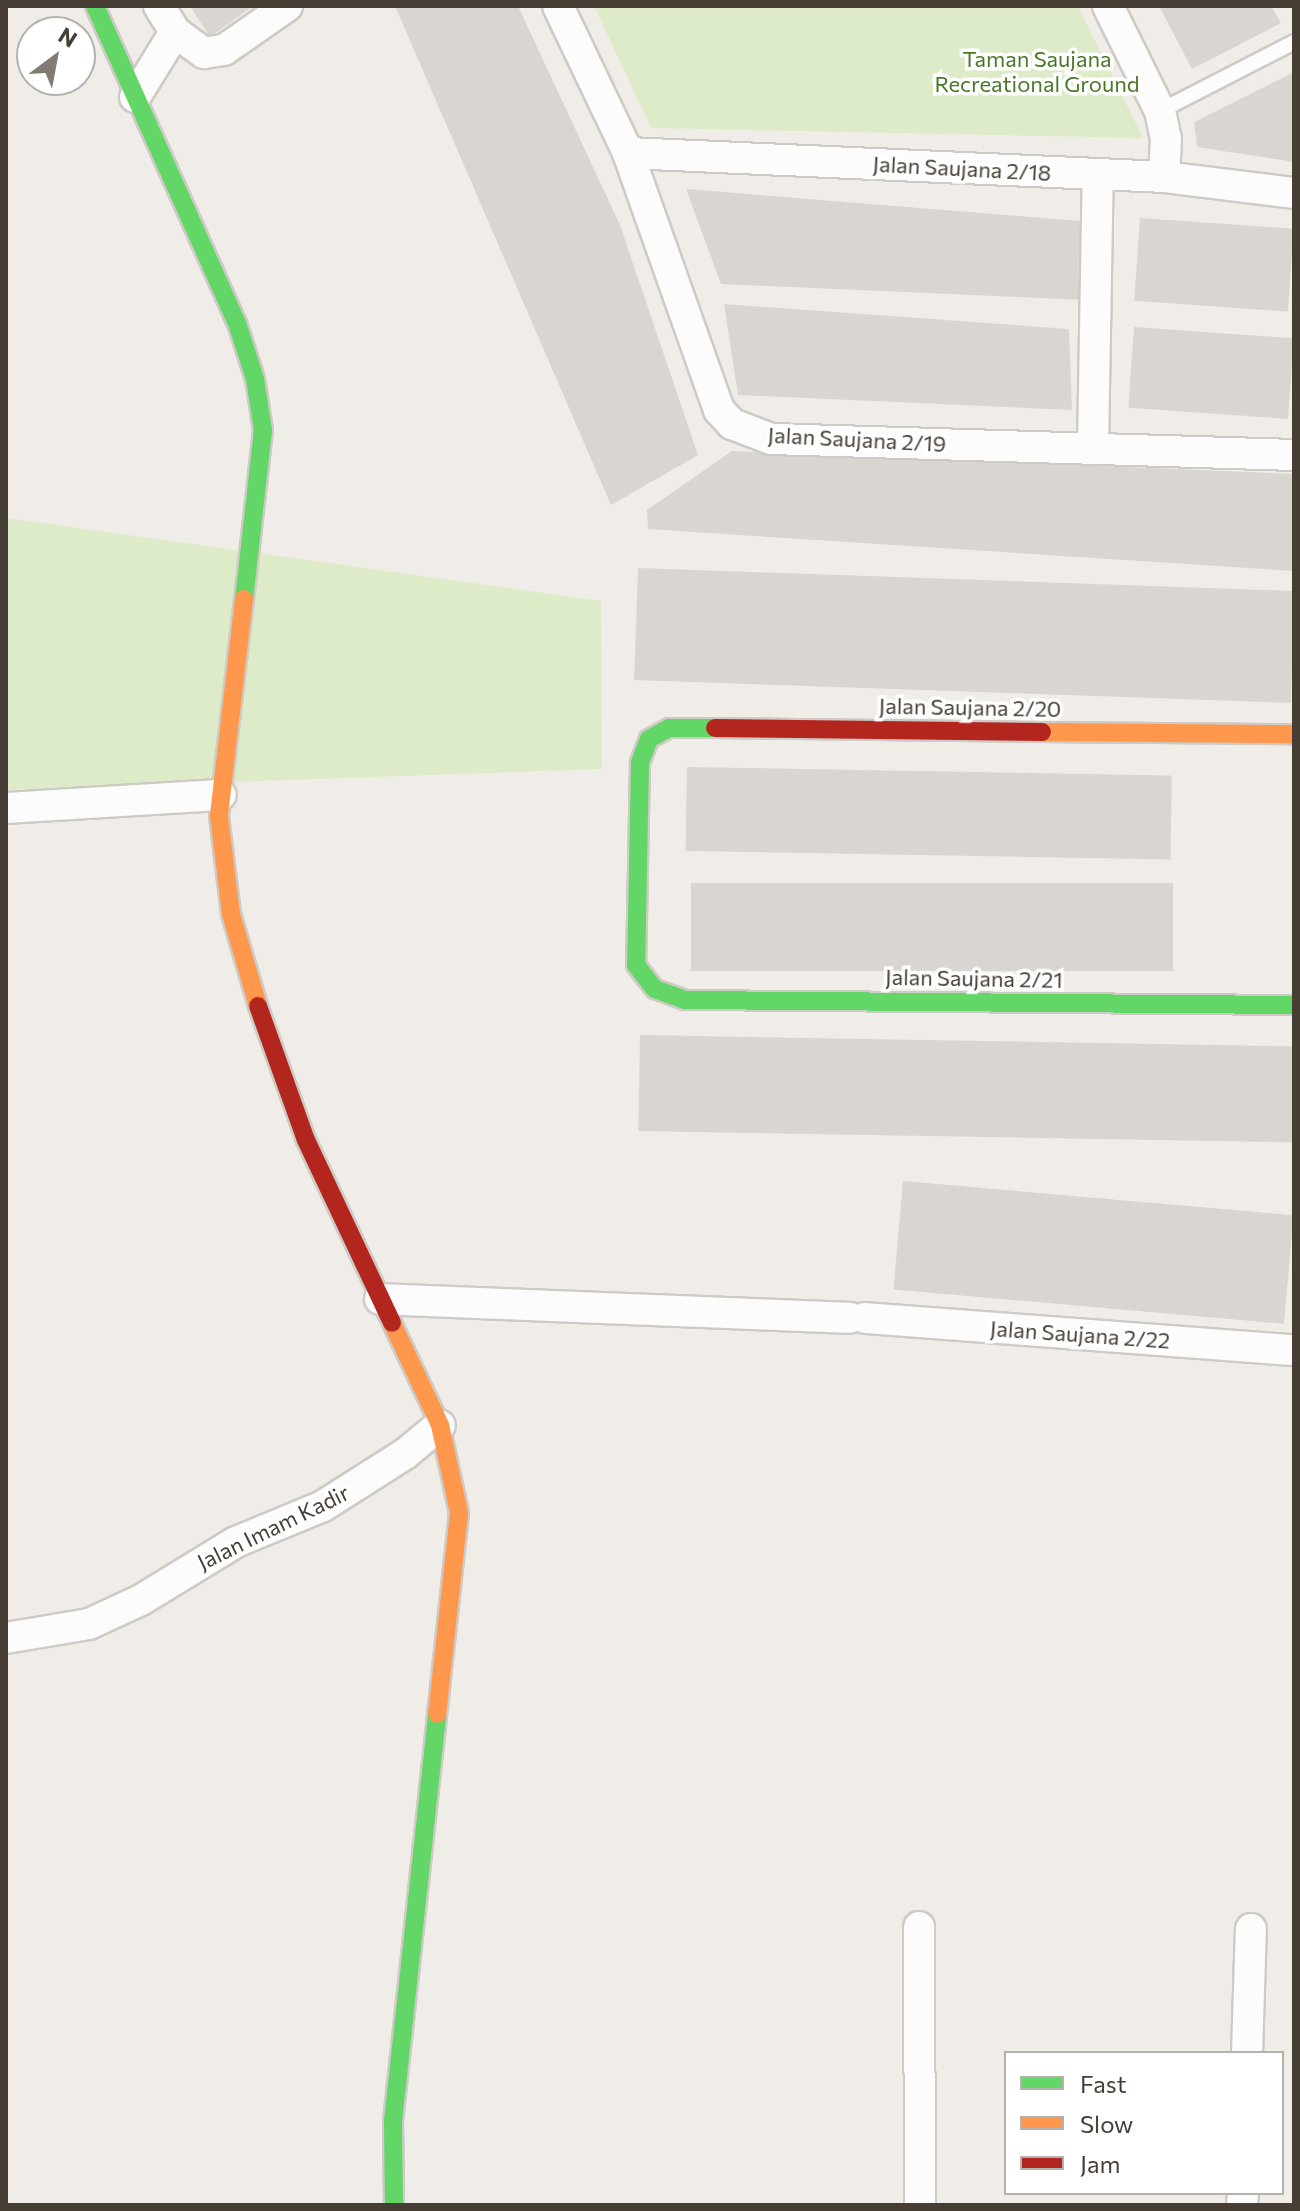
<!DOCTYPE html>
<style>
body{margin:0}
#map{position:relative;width:1300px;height:2211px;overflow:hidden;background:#f0ede8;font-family:Commissioner,sans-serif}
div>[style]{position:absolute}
.green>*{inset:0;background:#deebc8}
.building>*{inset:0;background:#d9d6d1;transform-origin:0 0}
.roads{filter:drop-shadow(2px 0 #cecbc6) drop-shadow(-2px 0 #cecbc6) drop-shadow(0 2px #cecbc6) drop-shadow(0 -2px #cecbc6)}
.lane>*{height:14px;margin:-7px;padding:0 7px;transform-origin:7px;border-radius:7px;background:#fdfcfc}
.street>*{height:30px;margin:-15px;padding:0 15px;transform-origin:15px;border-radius:15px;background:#fdfcfc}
.fast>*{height:18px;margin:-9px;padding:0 9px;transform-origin:9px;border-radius:9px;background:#63d668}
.slow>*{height:18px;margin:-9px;padding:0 9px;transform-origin:9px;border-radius:9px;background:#ff974d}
.jam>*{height:18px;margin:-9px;padding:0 9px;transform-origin:9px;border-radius:9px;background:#b3261e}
span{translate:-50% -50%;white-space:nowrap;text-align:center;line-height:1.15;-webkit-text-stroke:7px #fff;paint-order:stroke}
.park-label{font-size:22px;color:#497927}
.street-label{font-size:22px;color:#463e35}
.frame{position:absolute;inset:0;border:8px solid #463e35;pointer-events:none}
.legend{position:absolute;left:1004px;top:2051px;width:280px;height:144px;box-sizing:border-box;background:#fff;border:2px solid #b5b2ae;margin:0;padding:10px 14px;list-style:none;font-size:24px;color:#463e35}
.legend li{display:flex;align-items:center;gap:16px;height:40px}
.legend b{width:40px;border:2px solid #b5b2ae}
.north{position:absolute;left:16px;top:16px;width:80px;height:80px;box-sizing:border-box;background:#fff;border:2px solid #b5b2ae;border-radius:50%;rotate:32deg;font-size:22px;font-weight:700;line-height:32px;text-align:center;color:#463e35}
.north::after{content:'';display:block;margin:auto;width:28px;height:36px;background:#827b74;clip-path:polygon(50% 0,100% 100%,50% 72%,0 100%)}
</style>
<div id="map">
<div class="green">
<i style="clip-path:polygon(594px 6px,1078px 6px,1143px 138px,651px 128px)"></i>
<i style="clip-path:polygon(6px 518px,601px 601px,602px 769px,6px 790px)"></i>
</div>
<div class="building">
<i style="clip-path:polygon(190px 6px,253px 6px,210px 37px)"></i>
<i style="clip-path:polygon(395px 6px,518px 6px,620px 225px,698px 455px,611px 505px)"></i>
<i style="clip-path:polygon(1159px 6px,1271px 6px,1281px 23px,1192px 69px)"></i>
<i style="clip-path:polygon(1294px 72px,1294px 162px,1197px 147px,1194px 122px)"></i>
<i style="clip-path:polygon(686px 189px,1080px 221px,1085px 300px,721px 284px)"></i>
<i style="left:1140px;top:218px;width:154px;height:83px;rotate:4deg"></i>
<i style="clip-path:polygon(724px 304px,1069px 329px,1072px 410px,738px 395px)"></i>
<i style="left:1134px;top:327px;width:160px;height:81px;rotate:4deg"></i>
<i style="clip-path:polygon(732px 451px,1294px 474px,1294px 571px,648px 529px,647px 510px)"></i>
<i style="left:638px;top:568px;width:657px;height:112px;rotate:2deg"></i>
<i style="left:687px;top:767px;width:485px;height:84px;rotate:1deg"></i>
<i style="left:691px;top:883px;width:482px;height:88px"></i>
<i style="left:640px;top:1035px;width:654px;height:96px;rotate:1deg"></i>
<i style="left:903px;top:1181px;width:392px;height:109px;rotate:5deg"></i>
</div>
<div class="roads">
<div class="lane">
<i style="left:1160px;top:111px;width:151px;rotate:-27.2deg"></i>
</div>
<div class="street">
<i style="left:159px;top:6px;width:31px;rotate:58deg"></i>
<i style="left:175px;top:32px;width:36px;rotate:36deg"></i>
<i style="left:204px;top:53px;width:20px;rotate:-9deg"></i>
<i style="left:224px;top:50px;width:77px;rotate:-34.9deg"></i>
<i style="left:558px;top:6px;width:163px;rotate:64.5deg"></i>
<i style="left:628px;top:153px;width:273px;rotate:70.5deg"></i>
<i style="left:719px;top:410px;width:19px;rotate:47deg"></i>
<i style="left:732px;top:424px;width:42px;rotate:21deg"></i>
<i style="left:771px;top:439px;width:523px;rotate:1.75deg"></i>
<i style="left:1108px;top:6px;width:117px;rotate:63.7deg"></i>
<i style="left:1160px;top:111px;width:29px;rotate:78deg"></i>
<i style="left:1166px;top:139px;width:38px;rotate:93deg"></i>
<i style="left:135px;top:97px;width:76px;rotate:-58.4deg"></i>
<i style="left:628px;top:153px;width:537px;rotate:2.56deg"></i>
<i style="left:1164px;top:177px;width:131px;rotate:7deg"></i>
<i style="left:1093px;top:447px;width:273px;rotate:-89deg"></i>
<i style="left:6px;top:808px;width:215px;rotate:-3.5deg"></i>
<i style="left:380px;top:1299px;width:470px;rotate:2.3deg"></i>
<i style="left:865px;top:1318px;width:430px;rotate:4.3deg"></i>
<i style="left:6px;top:1638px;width:84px;rotate:-9.6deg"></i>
<i style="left:89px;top:1624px;width:57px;rotate:-24.8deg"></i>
<i style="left:141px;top:1600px;width:111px;rotate:-31.4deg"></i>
<i style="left:236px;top:1542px;width:94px;rotate:-22.5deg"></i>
<i style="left:323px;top:1506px;width:97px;rotate:-32.4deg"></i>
<i style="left:405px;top:1454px;width:45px;rotate:-39.6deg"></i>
<i style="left:919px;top:1927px;width:278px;rotate:89.8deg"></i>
<i style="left:1247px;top:2053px;width:124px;rotate:-88.2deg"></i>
<i style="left:1242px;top:2205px;width:12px;rotate:-85deg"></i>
</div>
<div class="fast">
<i style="left:95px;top:6px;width:350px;rotate:65.9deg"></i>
<i style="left:238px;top:326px;width:56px;rotate:72.2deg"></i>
<i style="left:255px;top:379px;width:52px;rotate:81.1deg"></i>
<i style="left:263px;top:430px;width:170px;rotate:96.4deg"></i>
<i style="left:715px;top:728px;width:46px;rotate:180deg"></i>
<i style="left:669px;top:728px;width:23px;rotate:151deg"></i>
<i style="left:649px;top:739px;width:26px;rotate:111deg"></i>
<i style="left:640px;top:763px;width:202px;rotate:91.1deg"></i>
<i style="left:636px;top:965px;width:31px;rotate:52deg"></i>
<i style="left:655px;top:989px;width:32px;rotate:20deg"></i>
<i style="left:685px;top:1000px;width:609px;rotate:0.47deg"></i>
<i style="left:394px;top:2205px;width:84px;rotate:-90.7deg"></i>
<i style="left:393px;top:2121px;width:409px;rotate:-83.8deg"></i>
</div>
<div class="slow">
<i style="left:244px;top:599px;width:218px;rotate:96.6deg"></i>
<i style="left:219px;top:816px;width:99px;rotate:83deg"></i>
<i style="left:231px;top:914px;width:96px;rotate:73.6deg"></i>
<i style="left:1042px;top:732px;width:252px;rotate:0.5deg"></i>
<i style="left:392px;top:1323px;width:113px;rotate:64.8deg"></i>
<i style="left:440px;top:1425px;width:90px;rotate:77.8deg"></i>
<i style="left:459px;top:1513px;width:202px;rotate:96.2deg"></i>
</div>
<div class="jam">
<i style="left:715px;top:728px;width:327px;rotate:0.7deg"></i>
<i style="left:258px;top:1006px;width:142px;rotate:70.3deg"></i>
<i style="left:306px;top:1140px;width:202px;rotate:64.8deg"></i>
</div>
</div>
<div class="park-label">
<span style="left:1037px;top:71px">Taman Saujana<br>Recreational Ground</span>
</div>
<div class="street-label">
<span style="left:962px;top:168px;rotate:3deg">Jalan Saujana 2/18</span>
<span style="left:857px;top:439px;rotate:3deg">Jalan Saujana 2/19</span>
<span style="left:970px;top:707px;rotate:1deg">Jalan Saujana 2/20</span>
<span style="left:974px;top:978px;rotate:1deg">Jalan Saujana 2/21</span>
<span style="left:1080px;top:1334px;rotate:4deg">Jalan Saujana 2/22</span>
<span style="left:273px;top:1527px;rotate:-26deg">Jalan Imam Kadir</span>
</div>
<div class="frame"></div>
<ul class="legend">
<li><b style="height:10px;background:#63d668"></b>Fast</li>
<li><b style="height:10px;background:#ff974d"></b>Slow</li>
<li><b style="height:10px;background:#b3261e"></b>Jam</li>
</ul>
<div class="north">N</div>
</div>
